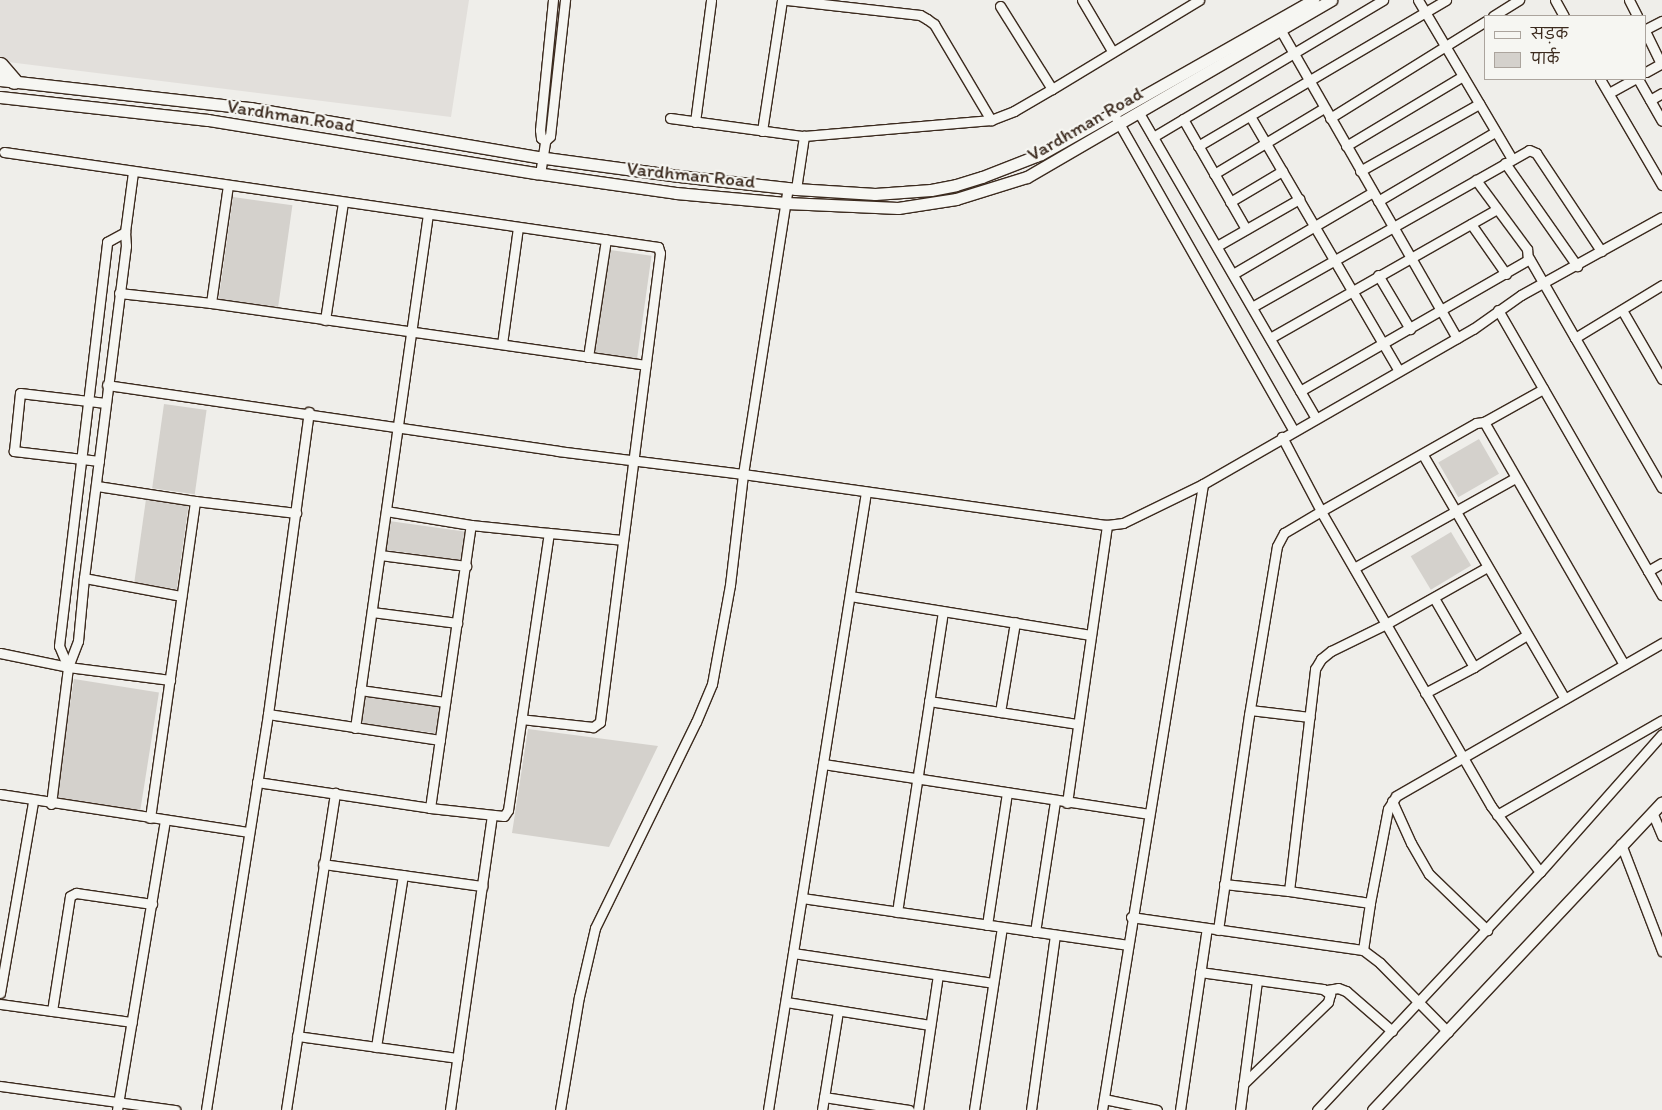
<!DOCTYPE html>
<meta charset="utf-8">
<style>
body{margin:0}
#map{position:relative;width:1662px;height:1110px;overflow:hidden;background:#efeeea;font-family:Itim,"Playpen Sans Deva",sans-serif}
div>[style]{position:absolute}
.built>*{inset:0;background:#e2dfdb}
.green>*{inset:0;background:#d4d1cc;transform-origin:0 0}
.roads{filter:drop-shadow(1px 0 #3b2a1e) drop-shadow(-1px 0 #3b2a1e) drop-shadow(0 1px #3b2a1e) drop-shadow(0 -1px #3b2a1e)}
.minor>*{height:9px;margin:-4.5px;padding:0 4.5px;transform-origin:4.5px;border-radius:4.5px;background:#f6f6f2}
.tertiary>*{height:11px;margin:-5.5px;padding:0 5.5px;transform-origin:5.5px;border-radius:5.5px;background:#f6f6f2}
.primary>*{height:15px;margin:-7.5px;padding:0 7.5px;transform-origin:7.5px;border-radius:7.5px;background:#f6f6f2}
span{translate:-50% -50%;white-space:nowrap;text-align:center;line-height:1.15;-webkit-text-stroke:4.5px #f6f6f2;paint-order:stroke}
.street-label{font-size:19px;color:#3b2a1e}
.legend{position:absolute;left:1484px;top:15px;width:162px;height:65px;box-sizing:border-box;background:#f6f6f2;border:1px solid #aba49d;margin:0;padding:6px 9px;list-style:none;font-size:15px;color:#3b2a1e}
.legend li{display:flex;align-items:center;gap:10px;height:25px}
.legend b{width:25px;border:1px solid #aba49d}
</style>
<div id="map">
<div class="built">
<i style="clip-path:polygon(0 0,469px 0,451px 117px,0 61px)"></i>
</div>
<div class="green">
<i style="left:233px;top:197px;width:60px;height:108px;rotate:8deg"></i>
<i style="left:603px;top:249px;width:49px;height:106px;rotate:8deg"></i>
<i style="left:164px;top:404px;width:43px;height:85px;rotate:8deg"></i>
<i style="left:1479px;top:439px;width:40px;height:47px;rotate:60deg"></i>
<i style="left:146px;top:499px;width:43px;height:85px;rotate:8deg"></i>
<i style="left:389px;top:521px;width:78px;height:29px;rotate:8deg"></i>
<i style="left:1451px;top:532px;width:39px;height:47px;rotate:59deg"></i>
<i style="left:74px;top:679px;width:86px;height:121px;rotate:9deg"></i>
<i style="left:364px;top:695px;width:77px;height:29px;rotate:7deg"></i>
<i style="clip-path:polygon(528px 729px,658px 746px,609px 847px,512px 833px)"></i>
</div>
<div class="roads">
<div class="minor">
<i style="left:787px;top:0;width:134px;rotate:6.4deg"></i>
<i style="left:920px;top:15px;width:8px;rotate:30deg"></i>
<i style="left:927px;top:19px;width:9px;rotate:36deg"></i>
<i style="left:934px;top:24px;width:112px;rotate:59.3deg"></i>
<i style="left:1082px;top:0;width:59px;rotate:59.5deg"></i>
<i style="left:1418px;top:0;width:185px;rotate:59.4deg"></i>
<i style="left:1555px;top:0;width:18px;rotate:61deg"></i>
<i style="left:1629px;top:0;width:18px;rotate:63deg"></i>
<i style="left:1000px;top:6px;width:98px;rotate:57.9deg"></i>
<i style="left:1493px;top:16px;width:31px;rotate:-32deg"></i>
<i style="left:1277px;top:24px;width:362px;rotate:60.2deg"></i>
<i style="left:1646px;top:29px;width:18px;rotate:-27deg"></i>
<i style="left:1646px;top:33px;width:34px;rotate:64deg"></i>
<i style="left:1646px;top:72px;width:18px;rotate:-29deg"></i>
<i style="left:1600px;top:79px;width:123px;rotate:59.7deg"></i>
<i style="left:1638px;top:79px;width:48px;rotate:60.3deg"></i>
<i style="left:1609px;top:93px;width:29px;rotate:-29deg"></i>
<i style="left:1650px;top:100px;width:14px;rotate:-30deg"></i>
<i style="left:1139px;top:113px;width:353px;rotate:59.9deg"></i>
<i style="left:1250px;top:116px;width:295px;rotate:59.7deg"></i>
<i style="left:670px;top:118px;width:135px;rotate:7.7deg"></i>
<i style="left:804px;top:136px;width:188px;rotate:-4.9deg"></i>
<i style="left:991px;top:120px;width:25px;rotate:-21deg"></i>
<i style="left:1014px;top:111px;width:44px;rotate:-30.1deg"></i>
<i style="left:1052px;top:89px;width:172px;rotate:-31.2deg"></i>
<i style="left:1116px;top:118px;width:360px;rotate:60.4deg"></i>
<i style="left:1330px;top:118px;width:184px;rotate:-31.9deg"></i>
<i style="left:1183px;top:119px;width:127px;rotate:60.2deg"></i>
<i style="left:695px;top:122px;width:123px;rotate:-82.5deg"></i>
<i style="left:762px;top:131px;width:133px;rotate:-81.3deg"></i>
<i style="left:1153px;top:137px;width:268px;rotate:-30.8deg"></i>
<i style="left:545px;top:141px;width:5px;rotate:-143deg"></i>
<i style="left:541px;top:138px;width:8px;rotate:-97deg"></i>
<i style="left:540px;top:130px;width:131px;rotate:-84.3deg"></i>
<i style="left:1198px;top:146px;width:288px;rotate:-30.5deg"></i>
<i style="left:1346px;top:146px;width:136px;rotate:-30.9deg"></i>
<i style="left:4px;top:152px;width:661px;rotate:8.26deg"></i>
<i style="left:658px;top:247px;width:6px;rotate:72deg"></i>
<i style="left:660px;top:253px;width:473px;rotate:97.3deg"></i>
<i style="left:600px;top:722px;width:9px;rotate:144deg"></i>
<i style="left:593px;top:727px;width:72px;rotate:-173.7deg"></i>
<i style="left:1505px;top:163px;width:126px;rotate:55deg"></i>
<i style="left:1360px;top:171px;width:137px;rotate:-29.4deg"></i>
<i style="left:540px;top:174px;width:33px;rotate:-81deg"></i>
<i style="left:545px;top:141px;width:7px;rotate:-45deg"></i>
<i style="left:550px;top:136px;width:137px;rotate:-83.7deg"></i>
<i style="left:1214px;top:174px;width:128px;rotate:-31deg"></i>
<i style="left:796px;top:189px;width:54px;rotate:-81.4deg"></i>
<i style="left:1378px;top:201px;width:136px;rotate:-30.5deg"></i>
<i style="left:1230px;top:202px;width:61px;rotate:-30.8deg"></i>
<i style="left:1471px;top:224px;width:61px;rotate:55deg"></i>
<i style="left:1217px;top:246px;width:95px;rotate:-29.8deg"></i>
<i style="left:1529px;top:258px;width:92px;rotate:60.1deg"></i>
<i style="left:1233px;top:274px;width:162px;rotate:-30.4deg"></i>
<i style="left:1378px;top:275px;width:63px;rotate:59.3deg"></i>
<i style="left:1662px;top:285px;width:102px;rotate:148.7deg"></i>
<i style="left:1575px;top:338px;width:173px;rotate:59.9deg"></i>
<i style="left:119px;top:293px;width:93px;rotate:6.2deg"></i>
<i style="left:211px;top:303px;width:439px;rotate:8.1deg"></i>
<i style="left:211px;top:303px;width:119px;rotate:-81.8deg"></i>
<i style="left:1252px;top:307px;width:318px;rotate:-29.5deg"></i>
<i style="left:1529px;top:150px;width:8px;rotate:23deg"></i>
<i style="left:1536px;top:153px;width:118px;rotate:56.4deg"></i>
<i style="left:1498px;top:310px;width:301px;rotate:60.1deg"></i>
<i style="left:1648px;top:571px;width:16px;rotate:-30deg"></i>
<i style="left:1622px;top:310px;width:80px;rotate:59.9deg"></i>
<i style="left:325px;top:320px;width:119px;rotate:-81.3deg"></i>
<i style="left:1270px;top:338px;width:261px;rotate:-29.6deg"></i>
<i style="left:502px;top:344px;width:118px;rotate:-82.2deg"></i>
<i style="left:588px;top:357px;width:119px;rotate:-81.3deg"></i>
<i style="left:107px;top:385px;width:456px;rotate:8.3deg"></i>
<i style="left:558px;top:451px;width:186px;rotate:7.1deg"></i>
<i style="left:743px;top:474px;width:368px;rotate:8deg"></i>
<i style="left:1107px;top:525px;width:16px;rotate:-7deg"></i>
<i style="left:1123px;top:523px;width:89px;rotate:-26deg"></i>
<i style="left:1203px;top:484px;width:311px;rotate:-29.9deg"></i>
<i style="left:1473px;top:329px;width:59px;rotate:-35.3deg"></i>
<i style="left:1521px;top:295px;width:161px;rotate:-29deg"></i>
<i style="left:1300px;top:391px;width:263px;rotate:-29.9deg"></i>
<i style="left:1528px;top:260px;width:11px;rotate:-95deg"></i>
<i style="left:1527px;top:249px;width:86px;rotate:-126.5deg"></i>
<i style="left:1484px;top:422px;width:68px;rotate:-29.2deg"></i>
<i style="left:1423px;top:455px;width:282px;rotate:59.8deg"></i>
<i style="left:99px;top:461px;width:86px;rotate:-173.3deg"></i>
<i style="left:14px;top:451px;width:58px;rotate:-84.1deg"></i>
<i style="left:20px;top:393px;width:86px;rotate:6.7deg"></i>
<i style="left:97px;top:486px;width:99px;rotate:8.7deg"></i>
<i style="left:195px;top:501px;width:102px;rotate:6.8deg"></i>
<i style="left:386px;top:511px;width:86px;rotate:9.4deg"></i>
<i style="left:471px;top:525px;width:78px;rotate:5.9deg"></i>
<i style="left:380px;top:555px;width:87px;rotate:7.3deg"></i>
<i style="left:1354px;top:568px;width:184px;rotate:-29.2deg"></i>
<i style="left:1648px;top:571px;width:28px;rotate:60deg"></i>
<i style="left:84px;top:578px;width:99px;rotate:10.5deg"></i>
<i style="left:850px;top:596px;width:244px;rotate:9.2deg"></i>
<i style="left:1434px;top:598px;width:80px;rotate:59.9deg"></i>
<i style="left:1474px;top:667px;width:62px;rotate:-31.1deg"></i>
<i style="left:372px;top:612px;width:86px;rotate:7.4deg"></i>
<i style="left:0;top:653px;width:69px;rotate:11.6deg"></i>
<i style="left:68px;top:667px;width:103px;rotate:7.3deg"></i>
<i style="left:68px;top:667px;width:23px;rotate:-113deg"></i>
<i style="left:59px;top:646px;width:407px;rotate:-83.2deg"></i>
<i style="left:107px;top:242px;width:21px;rotate:-29deg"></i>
<i style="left:360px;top:690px;width:86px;rotate:8deg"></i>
<i style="left:1425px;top:693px;width:55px;rotate:-28deg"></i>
<i style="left:929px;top:701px;width:151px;rotate:8.8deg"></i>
<i style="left:1250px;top:710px;width:60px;rotate:6.7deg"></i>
<i style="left:1000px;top:712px;width:91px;rotate:-80.5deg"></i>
<i style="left:268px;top:714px;width:174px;rotate:8.6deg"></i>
<i style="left:355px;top:728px;width:519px;rotate:-81.92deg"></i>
<i style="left:823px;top:764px;width:329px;rotate:8.7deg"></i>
<i style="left:257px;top:782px;width:175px;rotate:8.5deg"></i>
<i style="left:430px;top:808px;width:74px;rotate:6.2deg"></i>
<i style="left:504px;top:816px;width:7px;rotate:-56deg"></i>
<i style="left:508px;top:810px;width:280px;rotate:-81.6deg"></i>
<i style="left:549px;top:533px;width:74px;rotate:5.4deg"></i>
<i style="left:0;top:794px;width:252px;rotate:8.7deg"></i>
<i style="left:1392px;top:801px;width:46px;rotate:65.7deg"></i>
<i style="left:1411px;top:843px;width:36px;rotate:60deg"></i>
<i style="left:1429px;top:874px;width:81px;rotate:44deg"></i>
<i style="left:1067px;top:803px;width:281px;rotate:-81.8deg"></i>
<i style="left:51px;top:804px;width:138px;rotate:-82.9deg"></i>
<i style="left:68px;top:667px;width:28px;rotate:-69deg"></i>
<i style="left:78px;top:641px;width:63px;rotate:-84.6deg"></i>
<i style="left:84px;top:578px;width:335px;rotate:-82.8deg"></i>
<i style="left:126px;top:246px;width:14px;rotate:-94deg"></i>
<i style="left:125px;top:232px;width:61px;rotate:-82.4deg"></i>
<i style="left:430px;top:808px;width:286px;rotate:-81.8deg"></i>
<i style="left:1652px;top:812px;width:26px;rotate:67deg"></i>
<i style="left:1497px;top:815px;width:190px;rotate:-29.9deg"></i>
<i style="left:150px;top:818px;width:320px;rotate:-81.9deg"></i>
<i style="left:1621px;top:844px;width:115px;rotate:69deg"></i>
<i style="left:323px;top:864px;width:161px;rotate:7.9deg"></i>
<i style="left:1540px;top:872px;width:82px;rotate:-126.6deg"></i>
<i style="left:1491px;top:806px;width:340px;rotate:-120deg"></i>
<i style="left:1321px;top:511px;width:178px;rotate:-29.6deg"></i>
<i style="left:1476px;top:423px;width:8px;rotate:-7deg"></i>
<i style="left:1484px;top:422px;width:280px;rotate:60deg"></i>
<i style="left:1224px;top:884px;width:65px;rotate:6.1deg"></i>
<i style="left:802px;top:898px;width:328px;rotate:8.2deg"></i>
<i style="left:1370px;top:903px;width:82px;rotate:-171.6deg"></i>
<i style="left:1289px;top:891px;width:224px;rotate:-83.3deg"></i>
<i style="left:1315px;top:669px;width:12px;rotate:-59deg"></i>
<i style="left:1321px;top:659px;width:13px;rotate:-39deg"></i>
<i style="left:1331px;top:651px;width:61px;rotate:-26.1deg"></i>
<i style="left:1386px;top:624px;width:116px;rotate:-29.4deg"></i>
<i style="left:897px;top:912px;width:304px;rotate:-81.3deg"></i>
<i style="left:1131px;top:917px;width:234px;rotate:8.1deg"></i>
<i style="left:1363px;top:950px;width:21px;rotate:37deg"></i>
<i style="left:1380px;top:963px;width:97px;rotate:45.4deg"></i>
<i style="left:987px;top:925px;width:134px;rotate:-81.4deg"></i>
<i style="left:1218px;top:930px;width:217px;rotate:-81.8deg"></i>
<i style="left:1249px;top:715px;width:171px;rotate:-80.6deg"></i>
<i style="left:1277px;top:546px;width:15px;rotate:-62deg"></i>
<i style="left:1284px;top:533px;width:43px;rotate:-30.7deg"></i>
<i style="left:1321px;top:511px;width:84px;rotate:-117.8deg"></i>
<i style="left:1035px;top:932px;width:133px;rotate:-81.3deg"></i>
<i style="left:1363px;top:950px;width:48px;rotate:-81.5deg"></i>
<i style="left:1370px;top:903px;width:96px;rotate:-79.2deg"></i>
<i style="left:1388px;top:809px;width:15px;rotate:-58deg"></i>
<i style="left:1396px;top:796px;width:307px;rotate:-29.9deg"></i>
<i style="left:793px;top:953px;width:202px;rotate:8.5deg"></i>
<i style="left:1200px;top:972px;width:124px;rotate:7.9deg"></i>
<i style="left:1323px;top:989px;width:9px;rotate:36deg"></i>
<i style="left:1330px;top:994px;width:8px;rotate:104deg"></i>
<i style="left:1328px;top:1002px;width:118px;rotate:136deg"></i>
<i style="left:1327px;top:990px;width:11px;rotate:-10deg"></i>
<i style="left:1338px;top:988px;width:9px;rotate:21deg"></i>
<i style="left:1346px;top:991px;width:61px;rotate:41deg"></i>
<i style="left:0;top:993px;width:195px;rotate:-80.2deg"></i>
<i style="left:786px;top:1002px;width:146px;rotate:9.1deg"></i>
<i style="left:0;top:1004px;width:133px;rotate:7.8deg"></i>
<i style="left:52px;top:1011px;width:116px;rotate:-81.1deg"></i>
<i style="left:70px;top:896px;width:7px;rotate:-27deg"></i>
<i style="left:76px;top:893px;width:77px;rotate:8.2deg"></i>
<i style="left:297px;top:1036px;width:162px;rotate:7.8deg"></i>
<i style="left:376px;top:1047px;width:174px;rotate:-81.1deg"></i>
<i style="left:0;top:1086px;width:177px;rotate:7.8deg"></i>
<i style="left:824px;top:1097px;width:86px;rotate:8.7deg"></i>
<i style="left:1104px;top:1099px;width:54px;rotate:11.7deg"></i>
<i style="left:117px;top:1110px;width:293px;rotate:-80.6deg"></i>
<i style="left:206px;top:1110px;width:401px;rotate:-81.1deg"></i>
<i style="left:268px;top:714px;width:305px;rotate:-82.3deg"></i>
<i style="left:286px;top:1110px;width:321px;rotate:-81.2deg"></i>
<i style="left:450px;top:1110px;width:297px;rotate:-81.9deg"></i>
<i style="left:560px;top:1110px;width:115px;rotate:-80.5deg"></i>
<i style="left:579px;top:997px;width:71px;rotate:-76.9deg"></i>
<i style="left:595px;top:928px;width:229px;rotate:-63.9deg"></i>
<i style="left:696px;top:722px;width:41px;rotate:-67.2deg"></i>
<i style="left:712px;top:684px;width:101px;rotate:-79.7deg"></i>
<i style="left:730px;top:585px;width:112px;rotate:-83.3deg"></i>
<i style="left:743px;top:474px;width:290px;rotate:-81.1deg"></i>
<i style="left:768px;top:1110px;width:626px;rotate:-80.99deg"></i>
<i style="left:822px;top:1110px;width:100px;rotate:-80.8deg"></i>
<i style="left:918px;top:1110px;width:136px;rotate:-81.6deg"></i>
<i style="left:974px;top:1110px;width:185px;rotate:-81.3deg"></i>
<i style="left:1031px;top:1110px;width:177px;rotate:-82.2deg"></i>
<i style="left:1102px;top:1110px;width:634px;rotate:-80.83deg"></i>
<i style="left:1180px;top:1110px;width:184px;rotate:-81.6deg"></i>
<i style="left:1240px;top:1110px;width:131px;rotate:-82.5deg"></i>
<i style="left:1317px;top:1110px;width:326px;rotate:-46.9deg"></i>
<i style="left:1540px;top:872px;width:184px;rotate:-48.5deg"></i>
</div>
<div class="tertiary">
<i style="left:0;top:80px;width:253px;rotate:6.4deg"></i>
<i style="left:251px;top:108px;width:291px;rotate:9.7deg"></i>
<i style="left:538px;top:157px;width:142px;rotate:7.7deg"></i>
<i style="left:679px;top:176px;width:118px;rotate:6.3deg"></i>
<i style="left:796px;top:189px;width:79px;rotate:3.6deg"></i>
<i style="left:875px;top:194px;width:56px;rotate:-4.1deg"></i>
<i style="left:931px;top:190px;width:25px;rotate:-11deg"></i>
<i style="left:956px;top:185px;width:27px;rotate:-17deg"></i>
<i style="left:982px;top:177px;width:63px;rotate:-21.3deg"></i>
<i style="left:1041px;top:154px;width:313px;rotate:-29.5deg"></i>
<i style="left:0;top:97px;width:209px;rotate:6.3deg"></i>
<i style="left:208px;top:120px;width:332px;rotate:9.2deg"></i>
<i style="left:536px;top:173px;width:141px;rotate:8.1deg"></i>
<i style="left:676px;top:193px;width:110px;rotate:5.2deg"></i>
<i style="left:786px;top:203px;width:112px;rotate:2.6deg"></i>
<i style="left:898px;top:208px;width:59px;rotate:-8.8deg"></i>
<i style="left:956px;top:199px;width:74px;rotate:-17.2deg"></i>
<i style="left:1027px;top:177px;width:352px;rotate:-30.2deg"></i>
<i style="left:1373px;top:1110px;width:422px;rotate:-46.8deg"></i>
</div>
<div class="primary">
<i style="left:0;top:65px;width:21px;rotate:49deg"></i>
</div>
</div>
<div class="street-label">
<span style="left:291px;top:116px;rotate:9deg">Vardhman Road</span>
<span style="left:1085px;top:124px;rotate:-30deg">Vardhman Road</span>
<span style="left:691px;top:175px;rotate:6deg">Vardhman Road</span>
</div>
<ul class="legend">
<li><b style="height:6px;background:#f6f6f2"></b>सड़क</li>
<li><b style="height:14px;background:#d4d1cc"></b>पार्क</li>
</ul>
</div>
